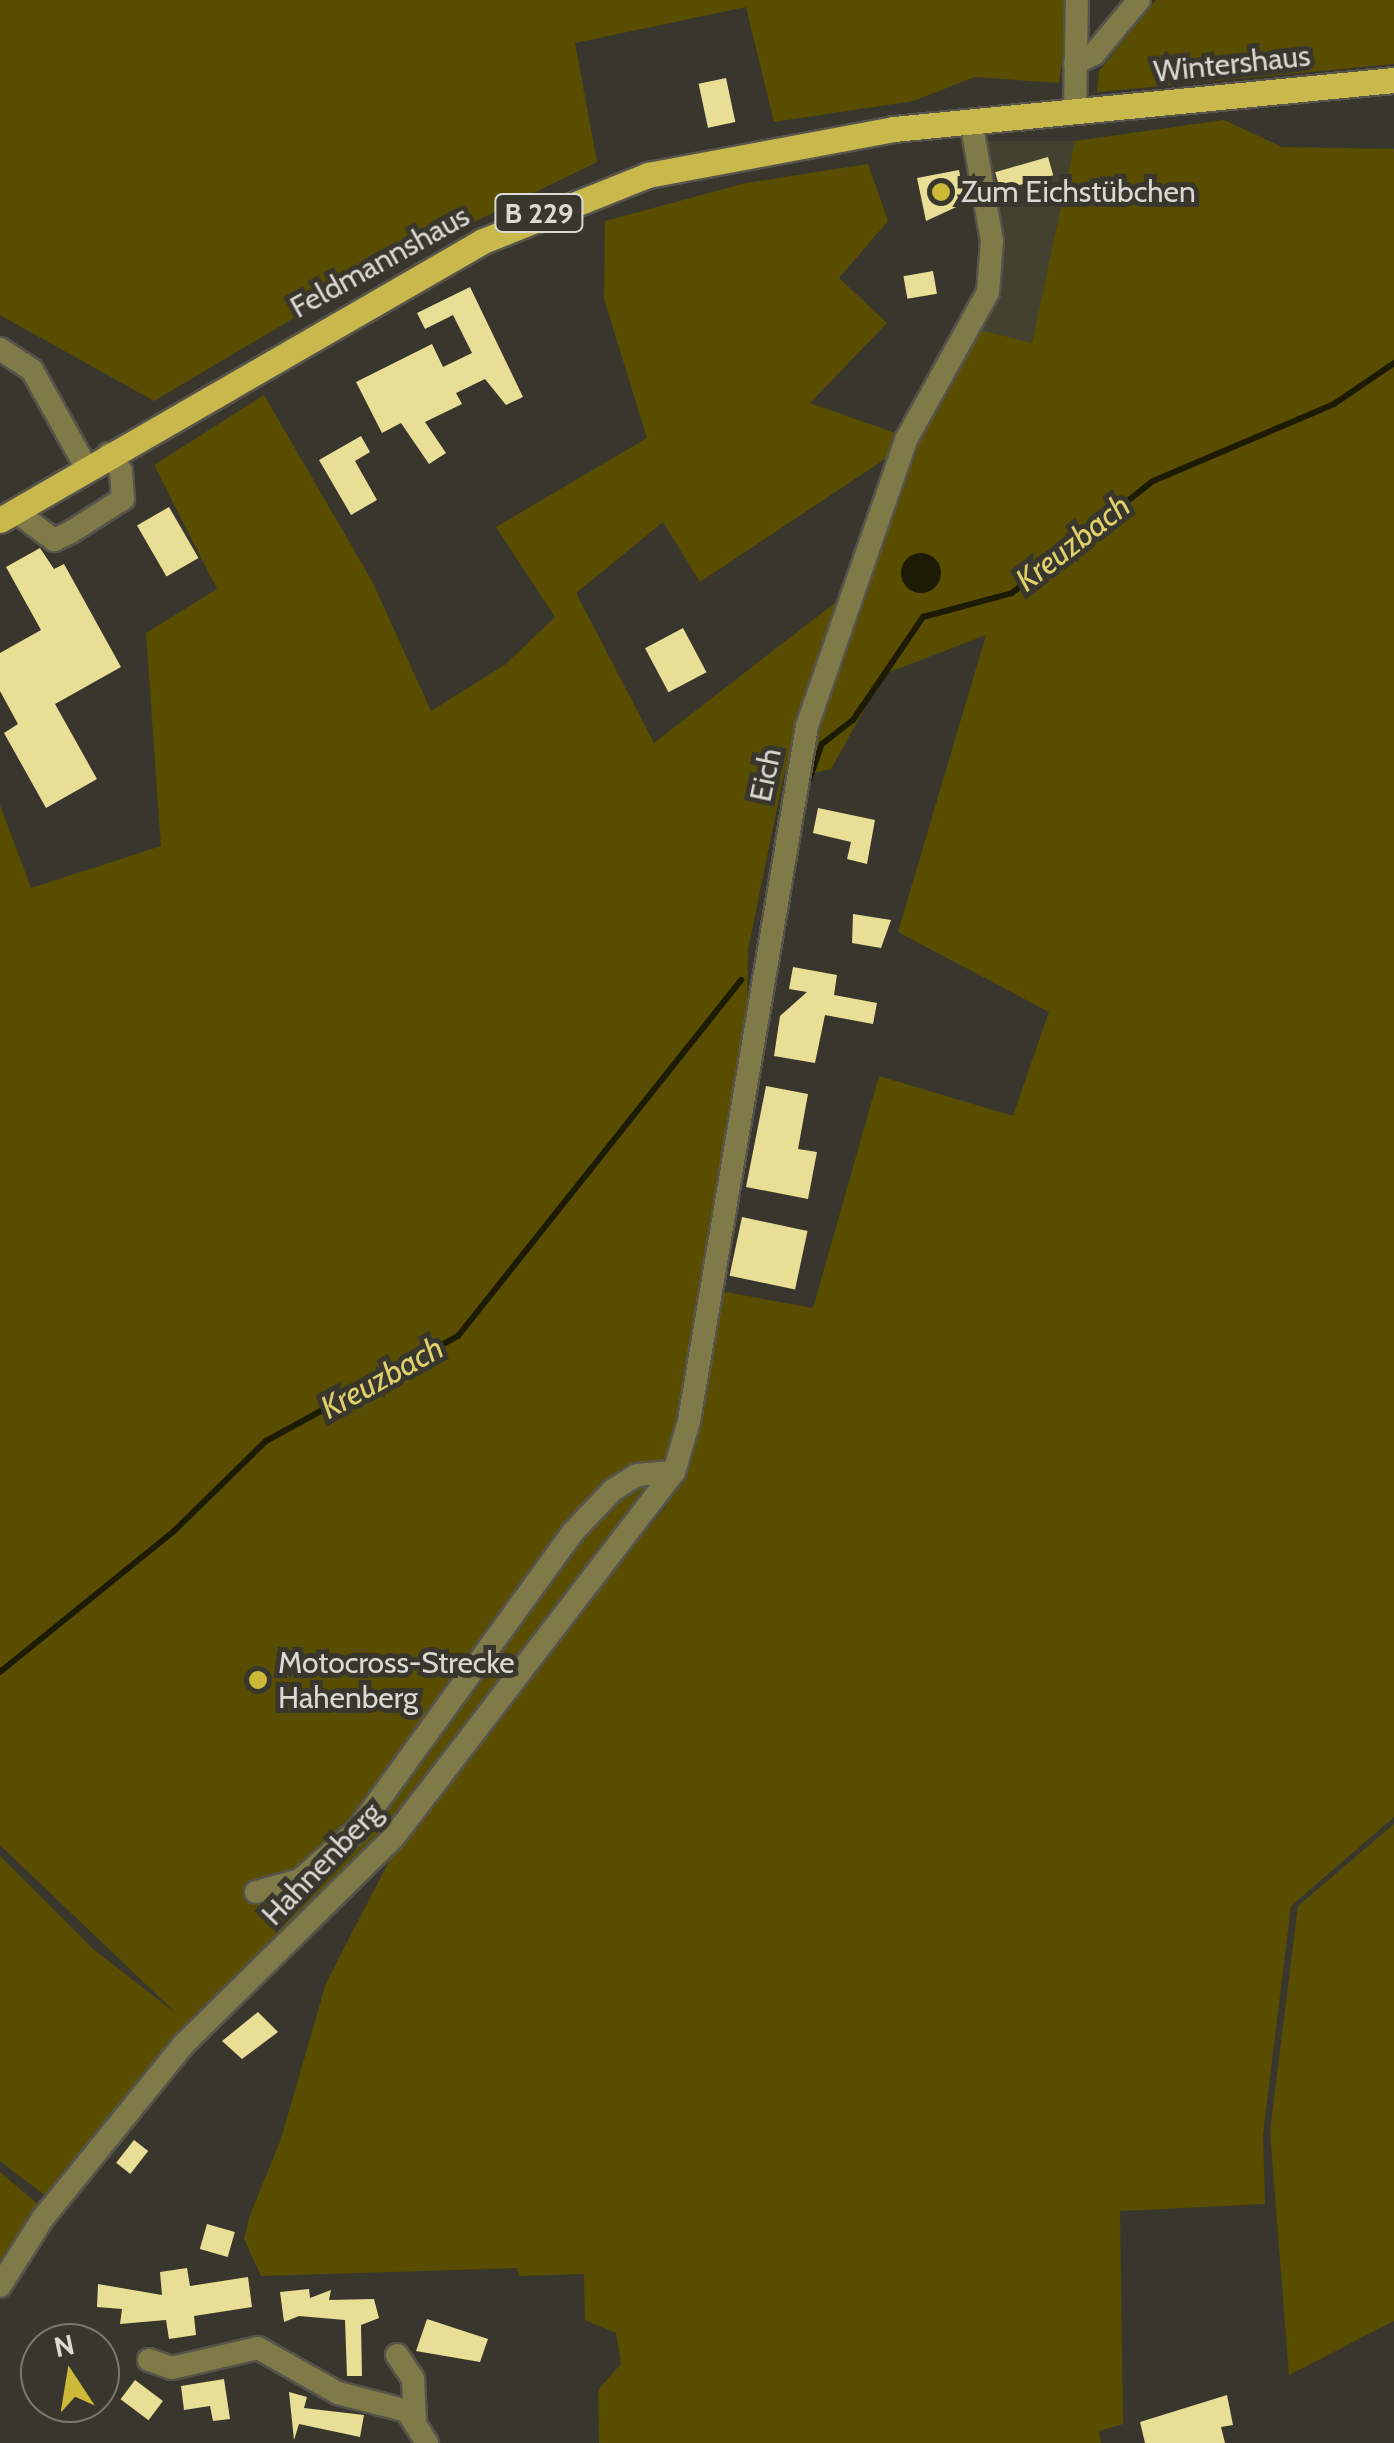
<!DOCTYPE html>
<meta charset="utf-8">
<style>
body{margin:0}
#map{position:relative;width:1394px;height:2443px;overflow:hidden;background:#39372d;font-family:Cabin,sans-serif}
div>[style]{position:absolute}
.built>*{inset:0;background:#434130}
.green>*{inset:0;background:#594e00}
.water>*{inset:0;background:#1e1b05}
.round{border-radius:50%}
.stream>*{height:6px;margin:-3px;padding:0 3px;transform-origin:3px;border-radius:3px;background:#1e1b05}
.building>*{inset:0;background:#e9de95;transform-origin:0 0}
.roads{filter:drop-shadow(2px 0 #56544b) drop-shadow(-2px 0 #56544b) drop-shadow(0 2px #56544b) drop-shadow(0 -2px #56544b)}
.minor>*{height:22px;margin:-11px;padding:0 11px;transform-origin:11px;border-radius:11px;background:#807948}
.major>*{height:25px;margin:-12.5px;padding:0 12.5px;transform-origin:12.5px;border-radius:12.5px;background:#c9b84b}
.dots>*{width:28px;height:28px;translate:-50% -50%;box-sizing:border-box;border:5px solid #39372d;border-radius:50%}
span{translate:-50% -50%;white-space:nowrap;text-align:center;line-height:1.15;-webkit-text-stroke:10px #39372d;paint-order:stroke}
.shield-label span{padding:2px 8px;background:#39372d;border:2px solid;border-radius:8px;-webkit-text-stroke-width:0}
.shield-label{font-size:28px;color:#dad9d3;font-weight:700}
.street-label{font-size:30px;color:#dad9d3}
.poi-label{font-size:30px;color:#dad9d3}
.left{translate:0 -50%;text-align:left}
.water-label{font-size:32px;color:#e0d06c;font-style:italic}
.north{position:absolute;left:20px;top:2323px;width:100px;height:100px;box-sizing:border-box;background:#39372d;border:2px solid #79786f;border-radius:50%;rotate:348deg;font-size:28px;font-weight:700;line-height:40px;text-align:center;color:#dad9d3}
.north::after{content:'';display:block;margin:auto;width:35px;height:45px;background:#ccb938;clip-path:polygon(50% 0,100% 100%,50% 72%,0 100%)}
</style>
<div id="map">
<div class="built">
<i style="clip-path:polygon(981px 141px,1075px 141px,1032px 344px,975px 329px,990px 293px)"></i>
</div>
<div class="green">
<i style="clip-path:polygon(0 0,1071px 0,1059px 83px,975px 77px,913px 101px,774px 122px,746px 7px,575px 43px,597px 162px,368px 274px,154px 401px,0 315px)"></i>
<i style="clip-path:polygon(1156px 0,1394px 0,1394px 64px,1097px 92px,1099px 71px)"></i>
<i style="clip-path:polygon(1224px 120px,1282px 147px,1394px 149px,1394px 1817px,1291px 1906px,1263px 2134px,1265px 2204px,1120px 2211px,1123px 2424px,1099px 2431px,1101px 2443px,599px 2443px,598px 2390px,621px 2364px,616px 2333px,585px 2320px,584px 2274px,519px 2276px,517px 2268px,261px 2276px,244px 2239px,250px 2215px,281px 2139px,326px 1983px,400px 1840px,666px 1506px,694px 1443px,720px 1291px,813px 1308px,879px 1076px,1013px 1116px,1049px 1012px,898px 932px,986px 635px,884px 674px,831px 769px,802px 776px,919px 444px,975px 329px,1032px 343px,1075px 141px)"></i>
<i style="clip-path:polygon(868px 164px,888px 221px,839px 278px,887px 323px,810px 403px,901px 435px,894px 453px,700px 582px,663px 522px,576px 593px,654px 743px,836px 602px,783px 779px,748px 950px,747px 1009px,683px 1418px,649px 1496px,389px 1826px,190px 2025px,46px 2196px,0 2161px,0 1856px,93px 1949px,178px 2015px,0 1845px,0 805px,31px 888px,161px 846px,146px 633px,217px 589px,154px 465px,264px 395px,372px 581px,431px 711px,506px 664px,555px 617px,496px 527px,647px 438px,604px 299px,605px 221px,746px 183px)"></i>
<i style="clip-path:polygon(1394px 1824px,1394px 2321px,1289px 2375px,1270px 2131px,1298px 1906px)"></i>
<i style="clip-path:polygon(0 2172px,39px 2205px,0 2269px)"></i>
</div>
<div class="water">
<i class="round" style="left:901px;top:553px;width:40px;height:40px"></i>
</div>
<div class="stream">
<i style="left:810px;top:778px;width:36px;rotate:-71deg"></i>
<i style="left:822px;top:744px;width:39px;rotate:-38deg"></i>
<i style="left:853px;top:720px;width:125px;rotate:-55.8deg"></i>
<i style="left:923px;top:617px;width:92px;rotate:-15.1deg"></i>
<i style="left:1012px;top:593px;width:180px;rotate:-38.5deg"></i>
<i style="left:1153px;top:481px;width:197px;rotate:-23deg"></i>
<i style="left:1334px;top:404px;width:73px;rotate:-34.3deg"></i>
<i style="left:0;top:1672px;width:224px;rotate:-39deg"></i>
<i style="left:174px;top:1531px;width:129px;rotate:-44.4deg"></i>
<i style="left:266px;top:1441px;width:219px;rotate:-28.7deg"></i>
<i style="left:458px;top:1336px;width:455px;rotate:-51.5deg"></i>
</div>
<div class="building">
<i style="left:726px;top:78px;width:45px;height:28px;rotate:78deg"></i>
<i style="left:1048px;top:157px;width:19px;height:55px;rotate:74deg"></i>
<i style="clip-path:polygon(959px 170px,965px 203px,926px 221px,917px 178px)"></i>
<i style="left:933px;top:271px;width:23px;height:30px;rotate:80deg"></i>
<i style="clip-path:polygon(470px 287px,523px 397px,506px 405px,485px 379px,456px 393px,462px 404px,425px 422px,446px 453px,429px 464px,401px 423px,382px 433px,356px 382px,432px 344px,443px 367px,472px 353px,453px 315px,425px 329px,417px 313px)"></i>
<i style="clip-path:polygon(361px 436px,370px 452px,355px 461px,377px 500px,351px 515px,319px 460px)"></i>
<i style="left:169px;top:507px;width:59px;height:37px;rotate:60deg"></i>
<i style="clip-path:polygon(40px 548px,54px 569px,64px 564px,121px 667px,55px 704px,97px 779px,46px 808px,4px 733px,18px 724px,0 691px,0 653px,41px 630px,6px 567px)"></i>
<i style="left:683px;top:628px;width:50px;height:43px;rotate:62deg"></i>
<i style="clip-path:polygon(818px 808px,875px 820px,867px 864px,847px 859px,851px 842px,813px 833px)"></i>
<i style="clip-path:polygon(853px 914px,891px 920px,881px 948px,852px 943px)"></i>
<i style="clip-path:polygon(793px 967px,837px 975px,834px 995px,877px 1003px,873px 1024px,825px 1015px,815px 1063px,774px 1056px,780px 1016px,807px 992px,789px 989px)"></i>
<i style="clip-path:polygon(766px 1086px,808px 1094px,798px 1149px,817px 1152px,808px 1199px,746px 1187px)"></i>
<i style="left:742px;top:1217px;width:67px;height:60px;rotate:12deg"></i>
<i style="clip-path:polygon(258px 2012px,278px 2032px,242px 2059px,222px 2041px)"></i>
<i style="left:134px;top:2140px;width:18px;height:29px;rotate:38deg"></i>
<i style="left:207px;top:2224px;width:29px;height:26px;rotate:16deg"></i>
<i style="clip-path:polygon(187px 2268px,190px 2286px,248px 2277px,252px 2307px,194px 2316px,196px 2335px,169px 2339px,166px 2320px,120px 2324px,122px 2309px,97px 2307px,98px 2284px,162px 2295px,160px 2272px)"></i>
<i style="clip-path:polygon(309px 2289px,310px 2298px,331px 2290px,329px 2300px,374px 2299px,379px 2318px,361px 2325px,362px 2376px,347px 2376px,345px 2320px,299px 2316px,284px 2322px,280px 2292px)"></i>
<i style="clip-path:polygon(427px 2319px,488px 2339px,480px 2362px,416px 2351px)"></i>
<i style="clip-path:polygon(224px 2379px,230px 2419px,213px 2421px,210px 2406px,184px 2410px,181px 2386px)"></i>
<i style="left:135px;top:2380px;width:35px;height:24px;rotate:37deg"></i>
<i style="clip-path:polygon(289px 2392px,307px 2397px,304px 2408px,364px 2415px,360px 2437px,299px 2424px,294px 2440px)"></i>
<i style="clip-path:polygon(1227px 2395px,1233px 2425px,1221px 2427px,1225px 2443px,1145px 2443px,1140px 2422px)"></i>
</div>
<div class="roads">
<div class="minor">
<i style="left:1075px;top:63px;width:21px;rotate:-25deg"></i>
<i style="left:1094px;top:54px;width:70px;rotate:-50.2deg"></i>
<i style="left:1075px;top:111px;width:111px;rotate:-89deg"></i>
<i style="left:0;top:349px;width:38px;rotate:33deg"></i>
<i style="left:32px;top:370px;width:111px;rotate:60.9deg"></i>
<i style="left:15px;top:511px;width:49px;rotate:36.6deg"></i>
<i style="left:54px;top:540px;width:19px;rotate:-25deg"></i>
<i style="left:71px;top:532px;width:62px;rotate:-32.4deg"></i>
<i style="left:123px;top:499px;width:28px;rotate:-94deg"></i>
<i style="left:121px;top:471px;width:21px;rotate:-125deg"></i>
<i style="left:256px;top:1892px;width:46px;rotate:-15.3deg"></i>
<i style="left:300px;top:1880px;width:77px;rotate:-41.3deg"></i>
<i style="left:358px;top:1829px;width:365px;rotate:-54.1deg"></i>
<i style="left:572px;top:1533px;width:59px;rotate:-46.4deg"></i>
<i style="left:613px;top:1490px;width:28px;rotate:-32deg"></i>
<i style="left:637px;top:1475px;width:37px;rotate:-5deg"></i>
<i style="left:0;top:2286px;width:80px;rotate:-57.7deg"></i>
<i style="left:43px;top:2218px;width:223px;rotate:-51deg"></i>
<i style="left:183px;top:2045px;width:295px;rotate:-44.6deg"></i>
<i style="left:393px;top:1838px;width:461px;rotate:-52.5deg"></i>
<i style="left:674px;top:1472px;width:53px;rotate:-73.6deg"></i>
<i style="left:689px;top:1421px;width:705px;rotate:-80.36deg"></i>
<i style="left:807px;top:726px;width:303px;rotate:-70.9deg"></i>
<i style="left:906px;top:440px;width:169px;rotate:-61deg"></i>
<i style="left:988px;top:292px;width:51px;rotate:-85.5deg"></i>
<i style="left:992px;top:241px;width:122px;rotate:-99.9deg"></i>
<i style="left:397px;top:2355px;width:29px;rotate:56deg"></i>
<i style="left:413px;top:2379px;width:40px;rotate:87.1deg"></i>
<i style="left:149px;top:2360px;width:24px;rotate:19deg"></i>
<i style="left:172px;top:2368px;width:88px;rotate:-13.1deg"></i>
<i style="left:258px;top:2348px;width:92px;rotate:29.4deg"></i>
<i style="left:338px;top:2393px;width:71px;rotate:14.6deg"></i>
<i style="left:407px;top:2411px;width:38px;rotate:58deg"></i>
</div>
<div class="major">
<i style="left:0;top:520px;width:558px;rotate:-30.01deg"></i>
<i style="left:483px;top:241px;width:178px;rotate:-21.8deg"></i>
<i style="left:648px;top:175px;width:250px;rotate:-10.6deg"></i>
<i style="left:894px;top:129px;width:502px;rotate:-5.6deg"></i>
</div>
</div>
<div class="dots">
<i style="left:941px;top:192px;background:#ccb938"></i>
<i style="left:258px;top:1680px;background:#ccb938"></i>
</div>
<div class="shield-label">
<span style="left:539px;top:213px">B 229</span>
</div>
<div class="street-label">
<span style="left:1232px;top:64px;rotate:-6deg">Wintershaus</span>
<span style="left:380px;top:262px;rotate:-29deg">Feldmannshaus</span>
<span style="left:766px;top:775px;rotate:-78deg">Eich</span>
<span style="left:322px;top:1864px;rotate:-46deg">Hahnenberg</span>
</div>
<div class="poi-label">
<span class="left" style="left:961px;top:192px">Zum Eichstübchen</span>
<span class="left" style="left:278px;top:1680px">Motocross-Strecke<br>Hahenberg</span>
</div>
<div class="water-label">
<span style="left:1073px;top:543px;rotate:-38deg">Kreuzbach</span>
<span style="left:382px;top:1378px;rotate:-29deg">Kreuzbach</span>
</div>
<div class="north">N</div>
</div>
